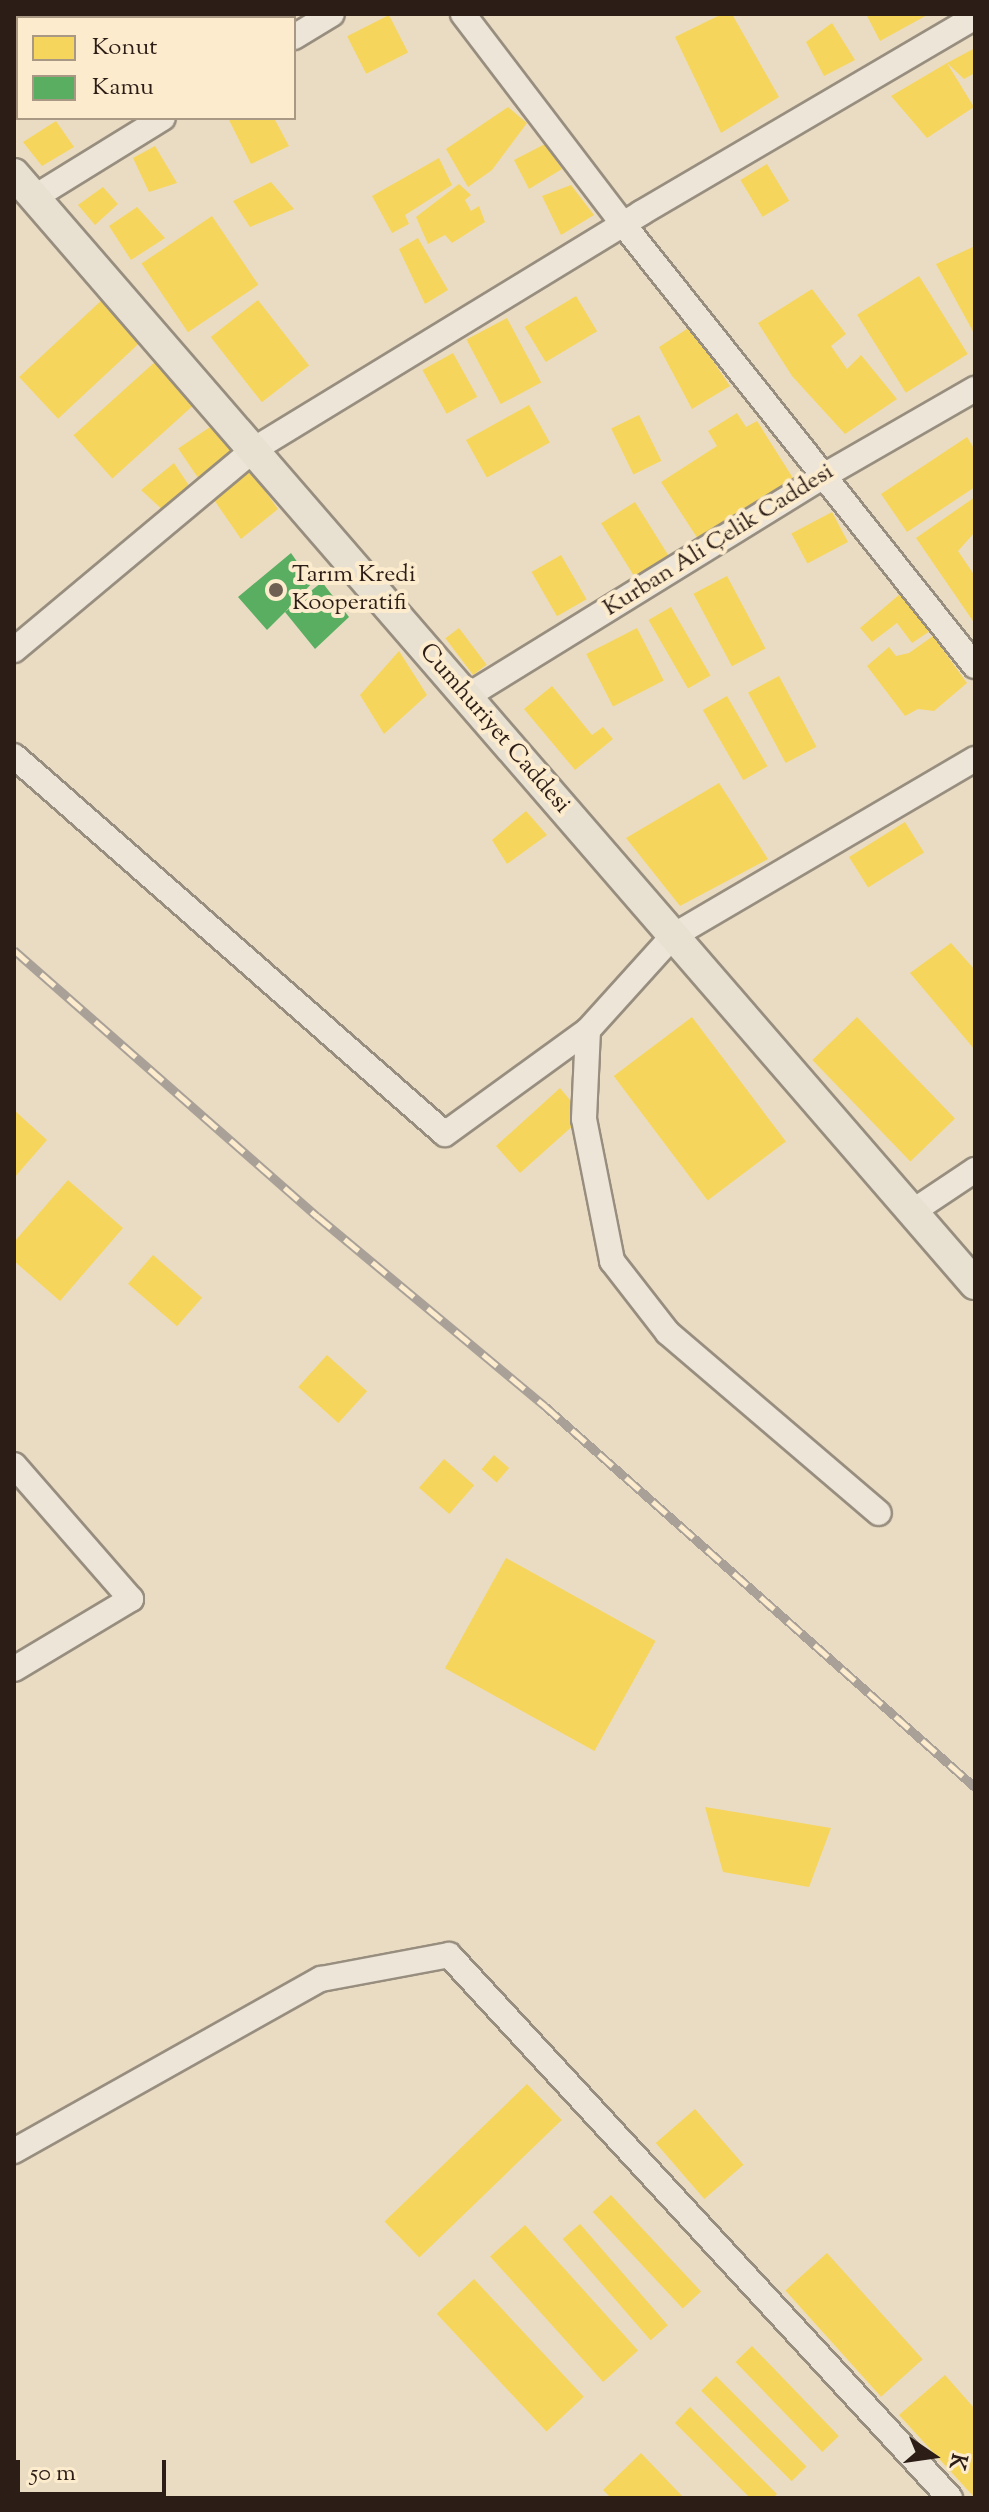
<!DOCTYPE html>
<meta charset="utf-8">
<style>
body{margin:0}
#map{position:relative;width:989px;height:2512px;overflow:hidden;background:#eadcc2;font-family:"Sorts Mill Goudy",serif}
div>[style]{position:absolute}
.homes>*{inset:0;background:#f6d55c;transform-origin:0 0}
.public>*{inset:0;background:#5aae61}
.roads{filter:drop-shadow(2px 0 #988e7f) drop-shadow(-2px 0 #988e7f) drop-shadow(0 2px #988e7f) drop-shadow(0 -2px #988e7f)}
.minor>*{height:24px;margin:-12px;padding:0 12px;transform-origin:12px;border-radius:12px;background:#ede5d8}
.major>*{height:30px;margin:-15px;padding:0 15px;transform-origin:15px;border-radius:15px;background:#e8e1d2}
.rail>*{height:9px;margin-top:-4.5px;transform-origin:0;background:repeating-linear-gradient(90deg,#fceccd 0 18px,#a9a198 0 36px);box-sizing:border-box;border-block:2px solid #a9a198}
.dots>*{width:22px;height:22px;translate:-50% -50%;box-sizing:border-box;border:4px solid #fceccd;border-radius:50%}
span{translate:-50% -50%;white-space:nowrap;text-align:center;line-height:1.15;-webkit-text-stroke:8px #fceccd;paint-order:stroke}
.street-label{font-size:24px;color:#2c1d17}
.poi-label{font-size:24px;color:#2c1d17}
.left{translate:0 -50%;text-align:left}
.frame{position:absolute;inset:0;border:16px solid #2c1d17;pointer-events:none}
.legend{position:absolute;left:16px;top:16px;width:280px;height:104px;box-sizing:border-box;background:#fceccd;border:2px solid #a99984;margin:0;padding:10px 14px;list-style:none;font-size:24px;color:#2c1d17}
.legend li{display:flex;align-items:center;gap:16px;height:40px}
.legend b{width:40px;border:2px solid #a99984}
.north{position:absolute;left:893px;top:2416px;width:80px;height:80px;-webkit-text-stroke:6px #fceccd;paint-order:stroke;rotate:103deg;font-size:22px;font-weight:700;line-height:32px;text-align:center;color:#2c1d17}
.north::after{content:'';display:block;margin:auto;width:28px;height:36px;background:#2c1d17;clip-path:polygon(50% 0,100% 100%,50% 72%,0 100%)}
.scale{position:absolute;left:16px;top:2460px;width:150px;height:36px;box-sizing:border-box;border:4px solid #2c1d17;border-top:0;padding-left:10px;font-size:24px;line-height:28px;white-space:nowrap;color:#2c1d17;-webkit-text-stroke:6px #fceccd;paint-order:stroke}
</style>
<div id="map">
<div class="homes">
<i style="left:212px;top:14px;width:57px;height:5px"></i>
<i style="clip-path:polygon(722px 14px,732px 14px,779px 97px,721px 133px,675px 37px)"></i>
<i style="clip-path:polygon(866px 14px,929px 14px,880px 41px)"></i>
<i style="left:389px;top:15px;width:42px;height:47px;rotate:63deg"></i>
<i style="clip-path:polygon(832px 23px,855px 60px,824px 76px,806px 42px)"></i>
<i style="clip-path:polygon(975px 48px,975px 73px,964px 79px,947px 63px,974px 107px,927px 138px,891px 96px,947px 63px)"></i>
<i style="clip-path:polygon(508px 107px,527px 123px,492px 170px,468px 187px,446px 149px)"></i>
<i style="clip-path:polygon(228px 118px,274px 118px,289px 146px,251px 164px)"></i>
<i style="clip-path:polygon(56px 121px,74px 147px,42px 166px,23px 142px)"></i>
<i style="clip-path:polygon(545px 144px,562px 169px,529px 189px,514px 160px)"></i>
<i style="clip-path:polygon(155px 146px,177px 183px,149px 192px,133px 158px)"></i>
<i style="clip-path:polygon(439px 158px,452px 185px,405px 215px,409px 224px,392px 233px,372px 196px)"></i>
<i style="left:767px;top:164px;width:43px;height:31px;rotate:59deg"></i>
<i style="clip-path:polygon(271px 182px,294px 209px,250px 227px,233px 201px)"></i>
<i style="clip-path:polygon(459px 184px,471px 195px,465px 200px,471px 211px,479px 206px,485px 222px,452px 243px,445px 235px,428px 244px,416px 217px)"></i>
<i style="clip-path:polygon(571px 185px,594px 215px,561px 235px,542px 196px)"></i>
<i style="clip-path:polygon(103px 187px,118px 204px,95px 225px,78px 205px)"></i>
<i style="clip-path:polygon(137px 207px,165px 238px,131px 260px,109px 226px)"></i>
<i style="left:212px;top:216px;width:83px;height:85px;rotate:56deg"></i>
<i style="clip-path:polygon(418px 238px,448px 290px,425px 304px,399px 249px)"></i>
<i style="clip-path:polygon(975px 246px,975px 335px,936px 264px)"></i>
<i style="left:919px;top:276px;width:92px;height:73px;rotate:58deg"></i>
<i style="clip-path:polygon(812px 289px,846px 334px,831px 346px,847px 369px,861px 355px,897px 399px,845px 434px,792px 376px,758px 323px)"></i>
<i style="left:576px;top:296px;width:41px;height:60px;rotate:59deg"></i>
<i style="left:104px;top:298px;width:57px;height:116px;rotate:47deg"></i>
<i style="left:258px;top:300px;width:83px;height:60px;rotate:52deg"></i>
<i style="left:507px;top:318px;width:73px;height:46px;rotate:62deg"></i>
<i style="clip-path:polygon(690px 327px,730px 386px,692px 409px,659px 347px)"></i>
<i style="left:453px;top:353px;width:50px;height:35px;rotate:61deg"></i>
<i style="left:156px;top:361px;width:58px;height:111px;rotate:48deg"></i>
<i style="left:529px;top:405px;width:43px;height:72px;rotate:61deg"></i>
<i style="clip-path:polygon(737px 413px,746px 427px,757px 421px,793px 478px,698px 539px,661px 482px,717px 446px,708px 431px)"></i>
<i style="left:639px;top:415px;width:51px;height:31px;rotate:64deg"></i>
<i style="left:213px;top:425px;width:36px;height:42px;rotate:56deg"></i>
<i style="clip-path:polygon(967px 437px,975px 450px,975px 487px,907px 532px,881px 494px)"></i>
<i style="clip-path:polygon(174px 463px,192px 490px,165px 512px,141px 490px)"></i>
<i style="clip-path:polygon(245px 463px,278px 509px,241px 539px,210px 494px)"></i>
<i style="clip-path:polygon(975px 497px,975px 532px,958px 551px,975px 576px,975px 624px,916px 538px)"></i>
<i style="left:635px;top:502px;width:64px;height:40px;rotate:58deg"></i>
<i style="left:832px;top:512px;width:34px;height:46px;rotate:62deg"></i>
<i style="left:561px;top:555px;width:51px;height:34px;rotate:60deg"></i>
<i style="left:727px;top:576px;width:82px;height:38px;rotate:62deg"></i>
<i style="clip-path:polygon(900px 594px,930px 631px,912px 643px,897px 623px,872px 642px,860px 628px)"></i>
<i style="left:671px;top:607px;width:79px;height:26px;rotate:60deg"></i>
<i style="left:459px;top:628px;width:46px;height:17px;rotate:53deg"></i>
<i style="left:637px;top:628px;width:59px;height:57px;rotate:63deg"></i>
<i style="clip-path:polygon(933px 636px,967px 683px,934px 711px,918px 709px,905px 716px,867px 666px,889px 647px,896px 656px,909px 653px)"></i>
<i style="clip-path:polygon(399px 651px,427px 695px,384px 734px,360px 695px)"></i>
<i style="left:779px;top:676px;width:80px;height:35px;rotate:62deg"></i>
<i style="clip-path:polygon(552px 686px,592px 735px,603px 727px,613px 739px,575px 770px,524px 709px)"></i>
<i style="left:727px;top:696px;width:81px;height:28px;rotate:60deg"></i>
<i style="clip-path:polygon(719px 783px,768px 859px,680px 906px,626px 838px)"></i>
<i style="clip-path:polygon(526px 811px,547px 835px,507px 864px,492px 840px)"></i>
<i style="left:905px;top:822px;width:36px;height:66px;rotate:58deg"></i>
<i style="clip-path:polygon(951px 943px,975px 970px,975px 1050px,910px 973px)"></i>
<i style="left:692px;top:1017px;width:156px;height:98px;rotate:53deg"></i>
<i style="left:857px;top:1017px;width:141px;height:62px;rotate:46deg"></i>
<i style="clip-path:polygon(560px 1088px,575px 1106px,576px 1123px,520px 1173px,496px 1146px)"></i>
<i style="clip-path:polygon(14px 1110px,47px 1140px,14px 1178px)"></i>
<i style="clip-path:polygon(68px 1180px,123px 1228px,60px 1301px,14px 1261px,14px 1242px)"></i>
<i style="left:153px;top:1255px;width:65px;height:38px;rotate:41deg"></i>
<i style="left:327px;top:1355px;width:54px;height:43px;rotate:42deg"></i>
<i style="left:494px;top:1455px;width:20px;height:19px;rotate:41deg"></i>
<i style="left:444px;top:1459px;width:40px;height:38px;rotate:41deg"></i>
<i style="left:506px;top:1558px;width:171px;height:126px;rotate:29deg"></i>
<i style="clip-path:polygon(705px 1807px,831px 1828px,809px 1887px,723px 1872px)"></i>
<i style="left:527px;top:2084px;width:50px;height:198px;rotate:46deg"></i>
<i style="left:695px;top:2109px;width:74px;height:52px;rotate:49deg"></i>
<i style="left:611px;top:2195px;width:132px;height:25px;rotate:47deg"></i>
<i style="left:580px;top:2224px;width:134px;height:23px;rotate:49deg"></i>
<i style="left:525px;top:2225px;width:169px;height:47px;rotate:48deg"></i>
<i style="left:827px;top:2253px;width:143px;height:56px;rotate:48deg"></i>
<i style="left:474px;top:2279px;width:161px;height:51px;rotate:47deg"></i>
<i style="left:752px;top:2346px;width:125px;height:23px;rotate:46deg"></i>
<i style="clip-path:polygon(945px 2375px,975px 2409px,975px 2498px,899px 2415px)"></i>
<i style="left:716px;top:2376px;width:128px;height:21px;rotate:45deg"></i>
<i style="clip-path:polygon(690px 2407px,777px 2494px,773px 2498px,750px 2498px,675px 2423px)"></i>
<i style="clip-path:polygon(641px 2453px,684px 2498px,611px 2498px,603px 2490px)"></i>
</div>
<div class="public">
<i style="clip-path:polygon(291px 553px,312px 583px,285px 612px,322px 582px,349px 617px,315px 649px,285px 612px,267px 630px,238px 597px)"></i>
</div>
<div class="roads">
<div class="minor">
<i style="left:463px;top:14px;width:264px;rotate:52.7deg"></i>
<i style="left:623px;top:224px;width:565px;rotate:51.47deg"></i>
<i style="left:294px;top:37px;width:44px;rotate:-31.2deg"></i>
<i style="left:35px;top:197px;width:150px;rotate:-31.7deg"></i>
<i style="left:14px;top:650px;width:312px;rotate:-39.9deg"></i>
<i style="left:253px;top:450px;width:455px;rotate:-31.4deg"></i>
<i style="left:641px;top:213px;width:387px;rotate:-30.4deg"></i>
<i style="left:466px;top:697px;width:424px;rotate:-31.7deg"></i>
<i style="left:827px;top:474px;width:171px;rotate:-29.9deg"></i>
<i style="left:14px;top:756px;width:573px;rotate:41.25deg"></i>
<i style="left:445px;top:1134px;width:177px;rotate:-36deg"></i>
<i style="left:588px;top:1030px;width:127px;rotate:-47.9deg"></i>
<i style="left:673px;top:936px;width:350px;rotate:-30.4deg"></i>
<i style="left:588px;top:1030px;width:89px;rotate:92.6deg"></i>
<i style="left:584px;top:1119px;width:145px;rotate:78.8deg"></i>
<i style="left:612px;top:1261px;width:91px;rotate:52.1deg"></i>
<i style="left:668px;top:1333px;width:277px;rotate:40.5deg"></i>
<i style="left:912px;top:1212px;width:76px;rotate:-33.7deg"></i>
<i style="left:14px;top:1465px;width:178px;rotate:48.9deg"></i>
<i style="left:131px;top:1599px;width:136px;rotate:149.1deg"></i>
<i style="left:14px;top:2151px;width:352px;rotate:-29.3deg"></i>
<i style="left:321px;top:1979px;width:130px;rotate:-10.6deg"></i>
<i style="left:449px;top:1955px;width:739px;rotate:47.3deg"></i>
</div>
<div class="major">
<i style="left:14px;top:174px;width:1468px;rotate:49.12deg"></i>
</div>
</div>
<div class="rail">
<i style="left:14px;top:950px;width:403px;rotate:41.3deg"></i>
<i style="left:317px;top:1216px;width:297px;rotate:39.8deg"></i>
<i style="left:545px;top:1406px;width:575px;rotate:41.54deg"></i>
</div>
<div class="dots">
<i style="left:276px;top:590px;background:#6e6053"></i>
</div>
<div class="street-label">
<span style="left:719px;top:541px;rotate:-32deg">Kurban Ali Çelik Caddesi</span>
<span style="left:494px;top:729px;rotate:49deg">Cumhuriyet Caddesi</span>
</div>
<div class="poi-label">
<span class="left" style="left:292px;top:590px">Tarım Kredi<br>Kooperatifi</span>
</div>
<div class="frame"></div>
<ul class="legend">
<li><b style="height:22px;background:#f6d55c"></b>Konut</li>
<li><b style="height:22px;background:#5aae61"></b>Kamu</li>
</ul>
<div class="north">K</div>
<div class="scale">50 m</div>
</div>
